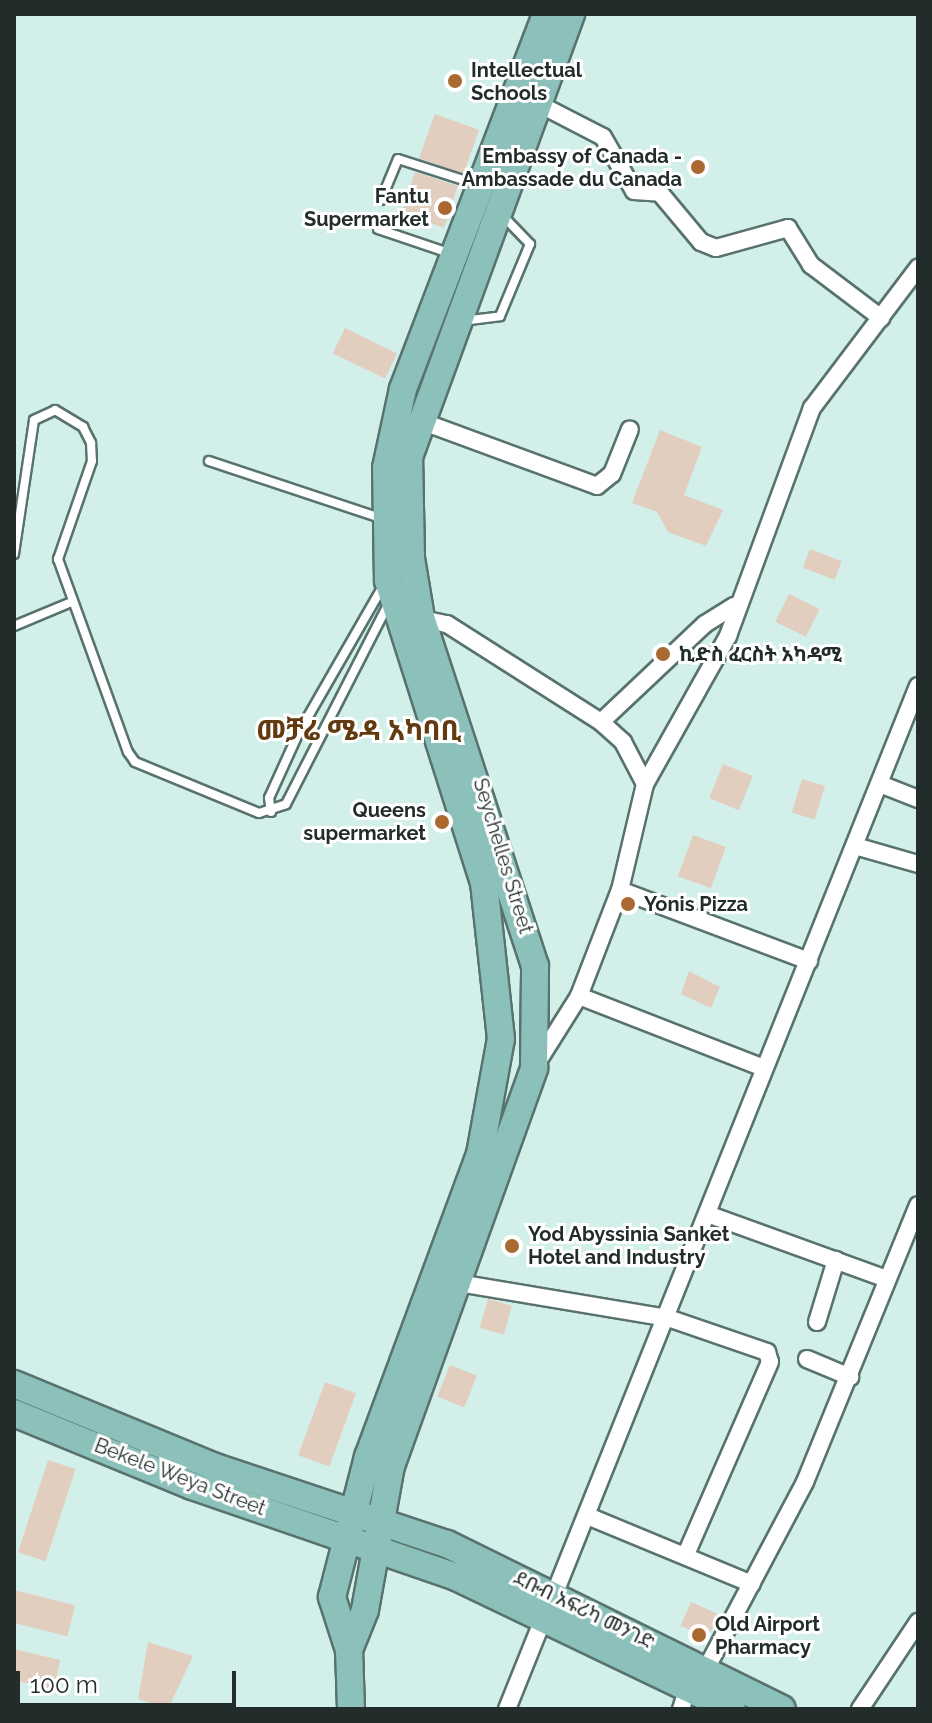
<!DOCTYPE html>
<meta charset="utf-8">
<style>
body{margin:0}
#map{position:relative;width:932px;height:1723px;overflow:hidden;background:#d2efea;font-family:Raleway,"Noto Sans Ethiopic",sans-serif}
div>[style]{position:absolute}
.building>*{inset:0;background:#e2cebf;transform-origin:0 0}
.roads{filter:drop-shadow(2px 0 #58726e) drop-shadow(-2px 0 #58726e) drop-shadow(0 2px #58726e) drop-shadow(0 -2px #58726e)}
.lane>*{height:8px;margin:-4px;padding:0 4px;transform-origin:4px;border-radius:4px;background:#fff}
.street>*{height:16px;margin:-8px;padding:0 8px;transform-origin:8px;border-radius:8px;background:#fff}
.primary>*{height:26px;margin:-13px;padding:0 13px;transform-origin:13px;border-radius:13px;background:#8cc1bb}
.dots>*{width:22px;height:22px;translate:-50% -50%;box-sizing:border-box;border:4px solid #fff;border-radius:50%}
span{translate:-50% -50%;white-space:nowrap;text-align:center;line-height:1.15;-webkit-text-stroke:6px #fff;paint-order:stroke}
.poi-label{font-size:20px;color:#222d2b;font-weight:700}
.left{translate:0 -50%;text-align:left}
.right{translate:-100% -50%;text-align:right}
.street-label{font-size:20px;color:#222d2b}
.district-label{font-size:28px;color:#633910;font-weight:700}
.frame{position:absolute;inset:0;border:16px solid #222d2b;pointer-events:none}
.scale{position:absolute;left:16px;top:1671px;width:220px;height:36px;box-sizing:border-box;border:4px solid #222d2b;border-top:0;padding-left:10px;font-size:24px;line-height:28px;white-space:nowrap;color:#222d2b;-webkit-text-stroke:6px #fff;paint-order:stroke}
</style>
<div id="map">
<div class="building">
<i style="left:435px;top:114px;width:47px;height:47px;rotate:20deg"></i>
<i style="left:415px;top:172px;width:45px;height:44px;rotate:18deg"></i>
<i style="left:345px;top:328px;width:58px;height:28px;rotate:26deg"></i>
<i style="clip-path:polygon(660px 430px,702px 447px,684px 495px,723px 510px,706px 546px,668px 532px,657px 512px,632px 503px)"></i>
<i style="left:810px;top:549px;width:34px;height:20px;rotate:21deg"></i>
<i style="left:789px;top:594px;width:34px;height:31px;rotate:26deg"></i>
<i style="left:723px;top:764px;width:32px;height:37px;rotate:22deg"></i>
<i style="left:802px;top:779px;width:24px;height:35px;rotate:17deg"></i>
<i style="left:693px;top:835px;width:35px;height:44px;rotate:20deg"></i>
<i style="clip-path:polygon(689px 971px,720px 987px,711px 1008px,681px 994px)"></i>
<i style="left:488px;top:1299px;width:25px;height:30px;rotate:16deg"></i>
<i style="left:450px;top:1365px;width:29px;height:34px;rotate:22deg"></i>
<i style="left:325px;top:1382px;width:33px;height:78px;rotate:20deg"></i>
<i style="left:48px;top:1460px;width:29px;height:97px;rotate:18deg"></i>
<i style="left:14px;top:1590px;width:63px;height:32px;rotate:14deg"></i>
<i style="left:691px;top:1602px;width:30px;height:26px;rotate:24deg"></i>
<i style="clip-path:polygon(148px 1642px,193px 1656px,168px 1709px,138px 1699px)"></i>
<i style="clip-path:polygon(14px 1649px,60px 1660px,54px 1690px,14px 1680px)"></i>
</div>
<div class="roads">
<div class="lane">
<i style="left:381px;top:200px;width:44px;rotate:-67.5deg"></i>
<i style="left:398px;top:159px;width:85px;rotate:17.8deg"></i>
<i style="left:378px;top:229px;width:78px;rotate:18.7deg"></i>
<i style="left:462px;top:321px;width:38px;rotate:-7deg"></i>
<i style="left:500px;top:316px;width:78px;rotate:-67.4deg"></i>
<i style="left:530px;top:244px;width:42px;rotate:-134deg"></i>
<i style="left:209px;top:461px;width:183px;rotate:18.4deg"></i>
<i style="left:14px;top:554px;width:135px;rotate:-81.5deg"></i>
<i style="left:34px;top:420px;width:23px;rotate:-25deg"></i>
<i style="left:55px;top:410px;width:33px;rotate:31deg"></i>
<i style="left:83px;top:427px;width:18px;rotate:63deg"></i>
<i style="left:91px;top:443px;width:18px;rotate:87deg"></i>
<i style="left:92px;top:461px;width:104px;rotate:109.1deg"></i>
<i style="left:58px;top:559px;width:205px;rotate:70.1deg"></i>
<i style="left:128px;top:752px;width:12px;rotate:55deg"></i>
<i style="left:135px;top:762px;width:134px;rotate:22.4deg"></i>
<i style="left:259px;top:813px;width:28px;rotate:-18deg"></i>
<i style="left:286px;top:804px;width:228px;rotate:-62.9deg"></i>
<i style="left:14px;top:626px;width:60px;rotate:-22.7deg"></i>
<i style="left:271px;top:812px;width:14px;rotate:-98deg"></i>
<i style="left:269px;top:798px;width:70px;rotate:-65.6deg"></i>
<i style="left:298px;top:734px;width:171px;rotate:-60.1deg"></i>
</div>
<div class="street">
<i style="left:537px;top:103px;width:74px;rotate:27.3deg"></i>
<i style="left:603px;top:137px;width:62px;rotate:60.1deg"></i>
<i style="left:634px;top:191px;width:26px;rotate:4deg"></i>
<i style="left:660px;top:193px;width:64px;rotate:50.1deg"></i>
<i style="left:701px;top:242px;width:16px;rotate:22deg"></i>
<i style="left:716px;top:248px;width:75px;rotate:-15.5deg"></i>
<i style="left:788px;top:228px;width:44px;rotate:58.1deg"></i>
<i style="left:811px;top:265px;width:88px;rotate:37.1deg"></i>
<i style="left:418px;top:420px;width:191px;rotate:20.2deg"></i>
<i style="left:597px;top:486px;width:19px;rotate:-39deg"></i>
<i style="left:612px;top:474px;width:48px;rotate:-68.2deg"></i>
<i style="left:413px;top:617px;width:35px;rotate:12deg"></i>
<i style="left:447px;top:624px;width:183px;rotate:32.5deg"></i>
<i style="left:601px;top:722px;width:30px;rotate:42deg"></i>
<i style="left:623px;top:742px;width:47px;rotate:62.4deg"></i>
<i style="left:601px;top:722px;width:143px;rotate:-43.3deg"></i>
<i style="left:705px;top:624px;width:34px;rotate:-32deg"></i>
<i style="left:880px;top:784px;width:41px;rotate:21.5deg"></i>
<i style="left:855px;top:846px;width:66px;rotate:15.9deg"></i>
<i style="left:620px;top:890px;width:202px;rotate:20.6deg"></i>
<i style="left:579px;top:996px;width:199px;rotate:21.3deg"></i>
<i style="left:535px;top:1066px;width:83px;rotate:-57.8deg"></i>
<i style="left:579px;top:996px;width:114px;rotate:-68.9deg"></i>
<i style="left:620px;top:890px;width:109px;rotate:-76.7deg"></i>
<i style="left:645px;top:784px;width:170px;rotate:-60.7deg"></i>
<i style="left:728px;top:636px;width:243px;rotate:-69.8deg"></i>
<i style="left:812px;top:408px;width:176px;rotate:-52.9deg"></i>
<i style="left:710px;top:1215px;width:188px;rotate:19.9deg"></i>
<i style="left:458px;top:1283px;width:213px;rotate:9.5deg"></i>
<i style="left:668px;top:1318px;width:105px;rotate:19deg"></i>
<i style="left:767px;top:1352px;width:10px;rotate:73deg"></i>
<i style="left:770px;top:1362px;width:210px;rotate:113.6deg"></i>
<i style="left:817px;top:1322px;width:65px;rotate:-73deg"></i>
<i style="left:807px;top:1359px;width:47px;rotate:22.7deg"></i>
<i style="left:590px;top:1517px;width:175px;rotate:22.5deg"></i>
<i style="left:554px;top:1595px;width:979px;rotate:-68.18deg"></i>
<i style="left:706px;top:1669px;width:212px;rotate:-62.1deg"></i>
<i style="left:805px;top:1482px;width:299px;rotate:-67.8deg"></i>
<i style="left:507px;top:1709px;width:99px;rotate:-68.1deg"></i>
<i style="left:681px;top:1709px;width:25px;rotate:-72deg"></i>
<i style="left:860px;top:1709px;width:105px;rotate:-56.3deg"></i>
</div>
<div class="primary">
<i style="left:14px;top:1384px;width:217px;rotate:22.4deg"></i>
<i style="left:215px;top:1467px;width:244px;rotate:18.4deg"></i>
<i style="left:447px;top:1544px;width:373px;rotate:26.2deg"></i>
<i style="left:14px;top:1413px;width:192px;rotate:22.3deg"></i>
<i style="left:192px;top:1486px;width:279px;rotate:19deg"></i>
<i style="left:456px;top:1577px;width:306px;rotate:25.6deg"></i>
<i style="left:349px;top:1650px;width:43px;rotate:-68.2deg"></i>
<i style="left:365px;top:1610px;width:146px;rotate:-79.8deg"></i>
<i style="left:391px;top:1466px;width:423px;rotate:-70.2deg"></i>
<i style="left:534px;top:1068px;width:102px;rotate:-89.4deg"></i>
<i style="left:535px;top:966px;width:366px;rotate:-108.1deg"></i>
<i style="left:421px;top:618px;width:61px;rotate:-99.5deg"></i>
<i style="left:411px;top:558px;width:101px;rotate:-91.1deg"></i>
<i style="left:409px;top:457px;width:472px;rotate:-69.9deg"></i>
<i style="left:351px;top:1709px;width:59px;rotate:-91.9deg"></i>
<i style="left:349px;top:1650px;width:56px;rotate:-107.8deg"></i>
<i style="left:332px;top:1597px;width:145px;rotate:-75.6deg"></i>
<i style="left:368px;top:1457px;width:323px;rotate:-69.7deg"></i>
<i style="left:480px;top:1154px;width:117px;rotate:-79.7deg"></i>
<i style="left:501px;top:1039px;width:157px;rotate:-96.2deg"></i>
<i style="left:484px;top:883px;width:317px;rotate:-107.6deg"></i>
<i style="left:388px;top:581px;width:113px;rotate:-91deg"></i>
<i style="left:386px;top:468px;width:81px;rotate:-77.9deg"></i>
<i style="left:403px;top:389px;width:401px;rotate:-69.1deg"></i>
</div>
</div>
<div class="dots">
<i style="left:455px;top:81px;background:#a96931"></i>
<i style="left:698px;top:167px;background:#a96931"></i>
<i style="left:445px;top:208px;background:#a96931"></i>
<i style="left:663px;top:654px;background:#a96931"></i>
<i style="left:442px;top:822px;background:#a96931"></i>
<i style="left:628px;top:904px;background:#a96931"></i>
<i style="left:512px;top:1246px;background:#a96931"></i>
<i style="left:699px;top:1635px;background:#a96931"></i>
</div>
<div class="poi-label">
<span class="left" style="left:471px;top:82px">Intellectual<br>Schools</span>
<span class="right" style="left:682px;top:168px">Embassy of Canada -<br>Ambassade du Canada</span>
<span class="right" style="left:429px;top:208px">Fantu<br>Supermarket</span>
<span class="left" style="left:679px;top:654px">ኪድስ ፈርስት አካዳሚ</span>
<span class="right" style="left:426px;top:822px">Queens<br>supermarket</span>
<span class="left" style="left:644px;top:904px">Yonis Pizza</span>
<span class="left" style="left:528px;top:1246px">Yod Abyssinia Sanket<br>Hotel and Industry</span>
<span class="left" style="left:715px;top:1636px">Old Airport<br>Pharmacy</span>
</div>
<div class="street-label">
<span style="left:503px;top:856px;rotate:73deg">Seychelles Street</span>
<span style="left:180px;top:1477px;rotate:21deg">Bekele Weya Street</span>
<span style="left:584px;top:1610px;rotate:26deg">ደቡብ አፍሪካ መንገድ</span>
</div>
<div class="district-label">
<span style="left:359px;top:731px">መቻሬ ሜዳ አካባቢ</span>
</div>
<div class="frame"></div>
<div class="scale">100 m</div>
</div>
